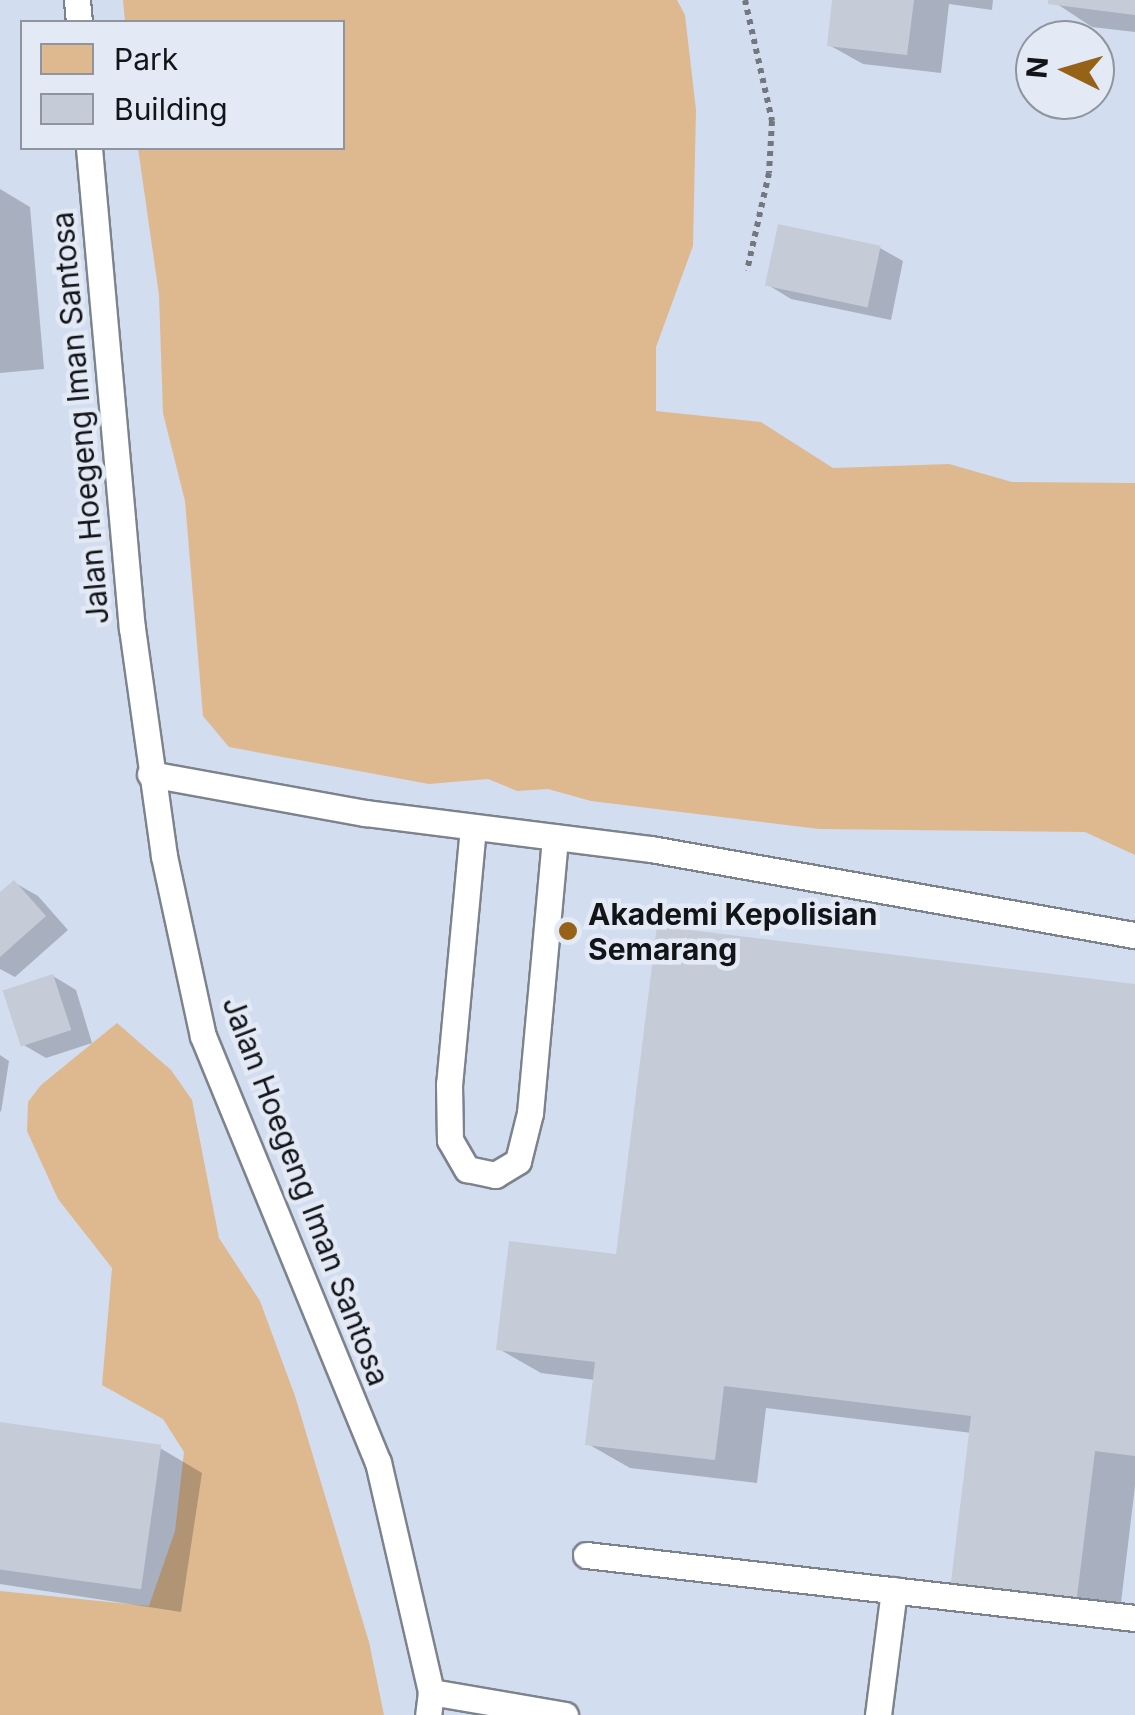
<!DOCTYPE html>
<style>
body{margin:0}
#map{position:relative;width:1135px;height:1715px;overflow:hidden;background:#e3eaf5;font-family:Inter,sans-serif}
div>[style]{position:absolute}
.built>*{inset:0;background:#d2ddef}
.green>*{inset:0;background:#deb990}
.shadow>*{inset:0;background:#0003}
.building>*{inset:0;background:#c6ccd7;transform-origin:0 0}
.path>*{height:6px;margin-top:-3px;transform-origin:0;background:repeating-linear-gradient(90deg,#73777e 0 5px,transparent 0 10px)}
.roads{filter:drop-shadow(2px 0 #7d838d) drop-shadow(-2px 0 #7d838d) drop-shadow(0 2px #7d838d) drop-shadow(0 -2px #7d838d)}
.lane>*{height:25px;margin:-12.5px;padding:0 12.5px;transform-origin:12.5px;border-radius:12.5px;background:#fff}
.dots>*{width:28px;height:28px;translate:-50% -50%;box-sizing:border-box;border:5px solid #e3eaf5;border-radius:50%}
span{translate:-50% -50%;white-space:nowrap;text-align:center;line-height:1.15;-webkit-text-stroke:9px #e3eaf5;paint-order:stroke}
.street-label{font-size:30px;color:#121418}
.poi-label{font-size:30px;color:#121418;font-weight:700}
.left{translate:0 -50%;text-align:left}
.legend{position:absolute;left:20px;top:20px;width:325px;height:130px;box-sizing:border-box;background:#e3eaf5;border:2px solid #8f949d;margin:0;padding:12px 18px;list-style:none;font-size:30px;color:#121418}
.legend li{display:flex;align-items:center;gap:20px;height:50px}
.legend b{width:50px;border:2px solid #8f949d}
.north{position:absolute;left:1015px;top:20px;width:100px;height:100px;box-sizing:border-box;background:#e3eaf5;border:2px solid #8f949d;border-radius:50%;rotate:275deg;font-size:28px;font-weight:700;line-height:40px;text-align:center;color:#121418}
.north::after{content:'';display:block;margin:auto;width:35px;height:45px;background:#966218;clip-path:polygon(50% 0,100% 100%,50% 72%,0 100%)}
</style>
<div id="map">
<div class="built">
<i style="clip-path:polygon(evenodd,0 0,1135px 0,1135px 1715px,0 1715px,0 0,22px 22px,342px 22px,342px 148px,22px 148px,22px 22px,0 0,1035px 40px,1095px 40px,1095px 100px,1035px 100px,1035px 40px)"></i>
</div>
<div class="green">
<i style="clip-path:polygon(123px 0,677px 0,685px 15px,696px 110px,693px 246px,656px 347px,656px 411px,761px 422px,833px 468px,949px 464px,1012px 482px,1135px 483px,1135px 855px,1085px 832px,819px 829px,591px 801px,548px 789px,517px 791px,488px 779px,429px 784px,229px 747px,203px 716px,185px 501px,163px 413px,159px 295px,138px 148px,342px 148px,342px 22px,125px 22px)"></i>
<i style="clip-path:polygon(117px 1023px,171px 1070px,192px 1100px,219px 1238px,260px 1301px,295px 1396px,369px 1642px,384px 1715px,0 1715px,0 1591px,149px 1606px,175px 1531px,184px 1452px,163px 1419px,102px 1385px,112px 1268px,58px 1199px,27px 1131px,28px 1102px,41px 1085px)"></i>
</div>
<div class="shadow">
<i style="clip-path:polygon(834px 0,993px 0,992px 10px,949px 4px,941px 73px,863px 64px,829px 45px)"></i>
<i style="clip-path:polygon(1051px 0,1135px 0,1135px 32px,1092px 27px)"></i>
<i style="clip-path:polygon(0 189px,30px 207px,44px 369px,0 373px)"></i>
<i style="clip-path:polygon(880px 248px,903px 261px,891px 320px,791px 299px,768px 285px)"></i>
<i style="clip-path:polygon(15px 883px,38px 896px,68px 930px,15px 977px,0 969px,0 896px)"></i>
<i style="clip-path:polygon(53px 976px,76px 990px,92px 1043px,46px 1058px,22px 1044px)"></i>
<i style="clip-path:polygon(1135px 987px,1135px 1486px,1118px 1628px,995px 1613px,972px 1433px,766px 1408px,757px 1483px,630px 1468px,588px 1444px,595px 1380px,541px 1373px,499px 1349px,619px 1257px)"></i>
<i style="clip-path:polygon(0 1055px,9px 1061px,1px 1112px,0 1111px)"></i>
<i style="clip-path:polygon(0 1424px,160px 1448px,202px 1473px,181px 1612px,0 1584px)"></i>
</div>
<div class="building">
<i style="clip-path:polygon(832px 0,914px 0,907px 55px,827px 46px)"></i>
<i style="clip-path:polygon(1048px 0,1135px 0,1135px 15px,1048px 4px)"></i>
<i style="left:778px;top:224px;width:105px;height:63px;rotate:12deg"></i>
<i style="clip-path:polygon(14px 880px,46px 916px,0 957px,0 892px)"></i>
<i style="clip-path:polygon(657px 926px,1135px 984px,1135px 1456px,1095px 1451px,1076px 1605px,950px 1590px,971px 1416px,724px 1386px,715px 1460px,585px 1445px,595px 1362px,496px 1350px,509px 1241px,616px 1254px)"></i>
<i style="left:53px;top:974px;width:59px;height:53px;rotate:72deg"></i>
<i style="left:0;top:1422px;width:163px;height:146px;rotate:8deg"></i>
</div>
<div class="path">
<i style="left:745px;top:0;width:124px;rotate:77.4deg"></i>
<i style="left:772px;top:121px;width:52px;rotate:93.3deg"></i>
<i style="left:769px;top:173px;width:100px;rotate:102.7deg"></i>
</div>
<div class="roads">
<div class="lane">
<i style="left:77px;top:0;width:22px;rotate:85deg"></i>
<i style="left:89px;top:148px;width:482px;rotate:84.9deg"></i>
<i style="left:132px;top:628px;width:230px;rotate:82deg"></i>
<i style="left:164px;top:856px;width:184px;rotate:77.8deg"></i>
<i style="left:203px;top:1036px;width:461px;rotate:67.7deg"></i>
<i style="left:378px;top:1462px;width:236px;rotate:77deg"></i>
<i style="left:431px;top:1692px;width:23px;rotate:97deg"></i>
<i style="left:150px;top:774px;width:219px;rotate:10.3deg"></i>
<i style="left:365px;top:813px;width:288px;rotate:7.2deg"></i>
<i style="left:651px;top:849px;width:492px;rotate:10.1deg"></i>
<i style="left:473px;top:827px;width:258px;rotate:95.3deg"></i>
<i style="left:449px;top:1084px;width:56px;rotate:89deg"></i>
<i style="left:450px;top:1140px;width:34px;rotate:60deg"></i>
<i style="left:467px;top:1169px;width:29px;rotate:12deg"></i>
<i style="left:495px;top:1175px;width:27px;rotate:-31deg"></i>
<i style="left:518px;top:1161px;width:49px;rotate:-76deg"></i>
<i style="left:530px;top:1113px;width:277px;rotate:-84.8deg"></i>
<i style="left:586px;top:1555px;width:553px;rotate:6.55deg"></i>
<i style="left:431px;top:1692px;width:136px;rotate:9.7deg"></i>
<i style="left:878px;top:1715px;width:126px;rotate:-82.7deg"></i>
</div>
</div>
<div class="dots">
<i style="left:568px;top:931px;background:#966218"></i>
</div>
<div class="street-label">
<span style="left:80px;top:418px;rotate:-95deg">Jalan Hoegeng Iman Santosa</span>
<span style="left:306px;top:1191px;rotate:69deg">Jalan Hoegeng Iman Santosa</span>
</div>
<div class="poi-label">
<span class="left" style="left:588px;top:931px">Akademi Kepolisian<br>Semarang</span>
</div>
<ul class="legend">
<li><b style="height:28px;background:#deb990"></b>Park</li>
<li><b style="height:28px;background:#c6ccd7"></b>Building</li>
</ul>
<div class="north">N</div>
</div>
